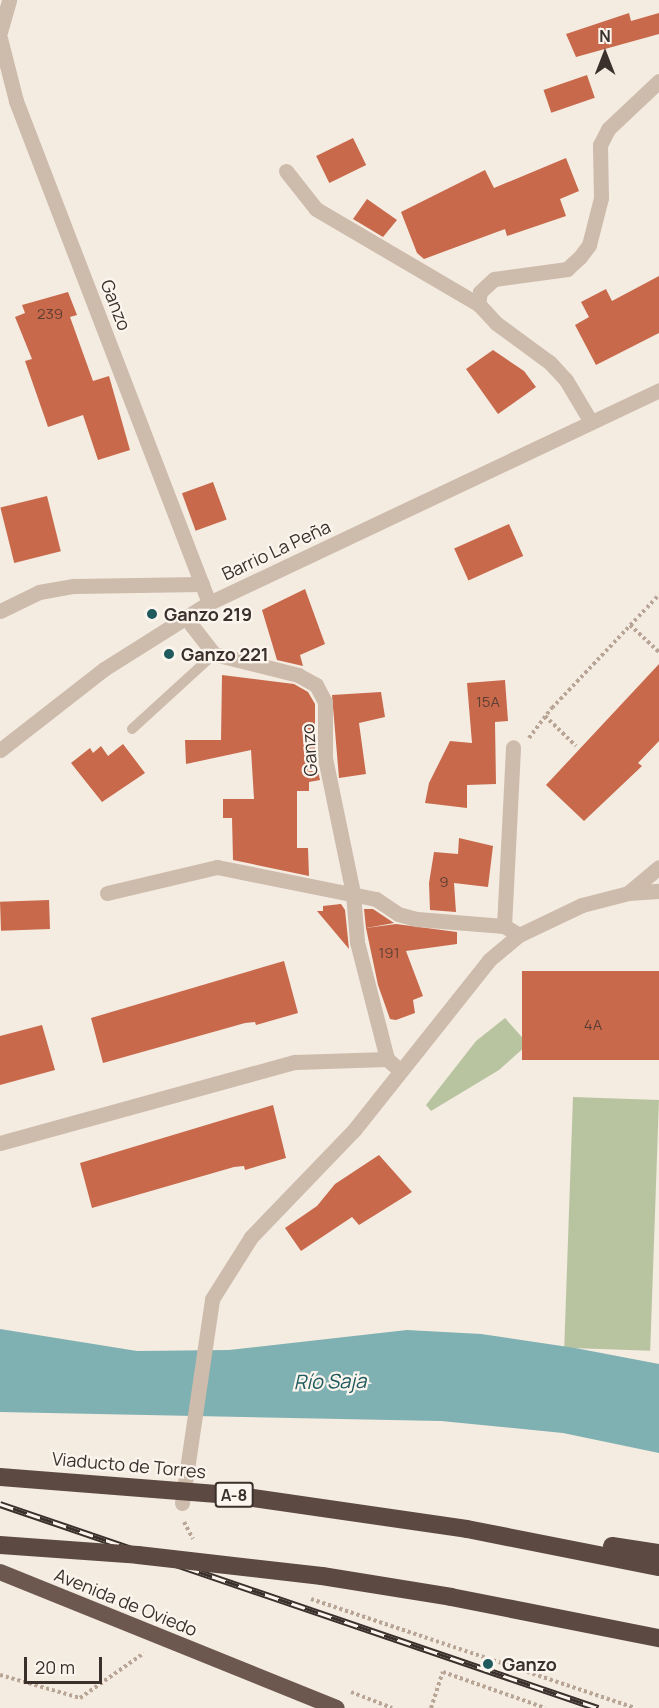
<!DOCTYPE html>
<meta charset="utf-8">
<style>
body{margin:0}
#map{position:relative;width:659px;height:1708px;overflow:hidden;background:#f4ebe1;font-family:Manrope,sans-serif}
div>[style]{position:absolute}
.green>*{inset:0;background:#b8c4a0;transform-origin:0 0}
.water>*{inset:0;background:#7fb0b2}
.building>*{inset:0;background:#c8694b;transform-origin:0 0}
.path>*{height:4px;margin-top:-2px;transform-origin:0;background:repeating-linear-gradient(90deg,#b9a596 0 3px,transparent 0 6px)}
.service>*{height:10px;margin:-5px;padding:0 5px;transform-origin:5px;border-radius:5px;background:#cdbbac}
.pedestrian>*{height:15px;margin:-7.5px;padding:0 7.5px;transform-origin:7.5px;border-radius:7.5px;background:#cdbbac}
.minor>*{height:15px;margin:-7.5px;padding:0 7.5px;transform-origin:7.5px;border-radius:7.5px;background:#cdbbac}
.trunk>*{height:16px;margin:-8px;padding:0 8px;transform-origin:8px;border-radius:8px;background:#6c584f}
.motorway>*{height:18px;margin:-9px;padding:0 9px;transform-origin:9px;border-radius:9px;background:#5c4a42}
.rail>*{height:7px;margin-top:-3.5px;transform-origin:0;background:repeating-linear-gradient(90deg,#fbf5ee 0 14px,#3b302b 0 28px);box-sizing:border-box;border-block:2px solid #3b302b}
.motorway-bridge>*{height:18px;margin:-9px;padding:0 9px;transform-origin:9px;border-radius:9px;background:#5c4a42}
.dots>*{width:16px;height:16px;translate:-50% -50%;box-sizing:border-box;border:3px solid #fbf5ee;border-radius:50%}
span{translate:-50% -50%;white-space:nowrap;text-align:center;line-height:1.15;-webkit-text-stroke:4.5px #fbf5ee;paint-order:stroke}
.number-label{font-size:15px;color:#5e3e33}
.number-label span{-webkit-text-stroke-width:0}
.shield-label span{padding:2px 4px;background:#fbf5ee;border:2px solid;border-radius:4px;-webkit-text-stroke-width:0}
.shield-label{font-size:16px;color:#3b302b;font-weight:700}
.street-label{font-size:18px;color:#3b302b}
.poi-label{font-size:18px;color:#3b302b;font-weight:700}
.left{translate:0 -50%;text-align:left}
.water-label{font-size:20px;color:#1f5a5e;font-style:italic}
.north{position:absolute;left:575px;top:24px;width:60px;height:60px;-webkit-text-stroke:4px #fbf5ee;paint-order:stroke;rotate:0deg;font-size:16px;font-weight:700;line-height:24px;text-align:center;color:#3b302b}
.north::after{content:'';display:block;margin:auto;width:21px;height:27px;background:#3b302b;clip-path:polygon(50% 0,100% 100%,50% 72%,0 100%)}
.scale{position:absolute;left:24px;top:1657px;width:78px;height:27px;box-sizing:border-box;border:3px solid #3b302b;border-top:0;padding-left:8px;font-size:18px;line-height:21px;white-space:nowrap;color:#3b302b;-webkit-text-stroke:4px #fbf5ee;paint-order:stroke}
</style>
<div id="map">
<div class="green">
<i style="clip-path:polygon(505px 1018px,528px 1044px,499px 1070px,431px 1111px,426px 1105px,476px 1041px)"></i>
<i style="left:573px;top:1097px;width:86px;height:251px;rotate:2deg"></i>
</div>
<div class="water">
<i style="clip-path:polygon(0 1329px,137px 1351px,229px 1350px,407px 1330px,481px 1334px,575px 1348px,659px 1364px,659px 1453px,563px 1433px,441px 1421px,0 1412px)"></i>
</div>
<div class="building">
<i style="clip-path:polygon(629px 13px,631px 21px,659px 13px,659px 34px,576px 57px,566px 34px)"></i>
<i style="left:587px;top:75px;width:24px;height:46px;rotate:71deg"></i>
<i style="left:353px;top:138px;width:30px;height:41px;rotate:64deg"></i>
<i style="clip-path:polygon(566px 158px,579px 191px,560px 199px,566px 216px,507px 236px,505px 229px,424px 259px,417px 253px,401px 212px,485px 170px,494px 188px)"></i>
<i style="clip-path:polygon(367px 199px,397px 220px,383px 237px,353px 219px)"></i>
<i style="clip-path:polygon(659px 276px,659px 333px,596px 365px,575px 325px,589px 317px,581px 302px,606px 289px,612px 301px)"></i>
<i style="clip-path:polygon(68px 292px,77px 315px,70px 317px,93px 381px,109px 376px,130px 450px,98px 460px,83px 415px,48px 427px,25px 361px,32px 359px,15px 317px,25px 313px,22px 305px)"></i>
<i style="clip-path:polygon(493px 350px,524px 371px,536px 387px,498px 414px,466px 369px)"></i>
<i style="left:213px;top:482px;width:40px;height:33px;rotate:70deg"></i>
<i style="left:47px;top:496px;width:57px;height:48px;rotate:76deg"></i>
<i style="left:509px;top:524px;width:35px;height:60px;rotate:66deg"></i>
<i style="clip-path:polygon(305px 589px,325px 644px,300px 655px,303px 666px,277px 660px,262px 610px)"></i>
<i style="clip-path:polygon(659px 664px,659px 741px,638px 763px,642px 766px,584px 821px,546px 785px)"></i>
<i style="clip-path:polygon(222px 675px,294px 684px,308px 692px,315px 704px,315px 758px,320px 780px,309px 782px,309px 791px,297px 791px,297px 848px,308px 848px,309px 876px,233px 860px,232px 818px,223px 818px,223px 799px,254px 799px,251px 750px,186px 764px,185px 740px,221px 740px)"></i>
<i style="clip-path:polygon(505px 680px,508px 721px,495px 722px,496px 784px,467px 785px,467px 808px,425px 803px,429px 783px,450px 741px,472px 743px,467px 683px)"></i>
<i style="clip-path:polygon(381px 692px,385px 717px,359px 723px,366px 774px,339px 778px,332px 695px)"></i>
<i style="clip-path:polygon(123px 744px,145px 773px,102px 802px,71px 763px,90px 748px,93px 753px,101px 746px,108px 756px)"></i>
<i style="clip-path:polygon(459px 838px,493px 846px,488px 887px,454px 883px,456px 912px,430px 910px,429px 883px,434px 852px,458px 854px)"></i>
<i style="left:49px;top:900px;width:29px;height:49px;rotate:88deg"></i>
<i style="clip-path:polygon(341px 904px,345px 910px,349px 949px,317px 911px,323px 911px,323px 906px)"></i>
<i style="clip-path:polygon(364px 909px,373px 909px,394px 923px,366px 928px)"></i>
<i style="clip-path:polygon(396px 924px,457px 932px,457px 944px,406px 951px,423px 996px,413px 1000px,415px 1013px,396px 1020px,390px 1019px,378px 985px,366px 928px)"></i>
<i style="clip-path:polygon(284px 961px,298px 1013px,256px 1025px,255px 1022px,245px 1023px,103px 1063px,91px 1018px)"></i>
<i style="left:659px;top:971px;width:89px;height:137px;rotate:90deg"></i>
<i style="clip-path:polygon(42px 1025px,55px 1070px,0 1085px,0 1036px)"></i>
<i style="clip-path:polygon(273px 1105px,286px 1158px,245px 1170px,244px 1166px,234px 1167px,92px 1208px,80px 1163px)"></i>
<i style="clip-path:polygon(379px 1155px,412px 1192px,359px 1225px,352px 1217px,301px 1251px,285px 1228px,317px 1206px,335px 1184px)"></i>
</div>
<div class="path">
<i style="left:630px;top:625px;width:40px;rotate:43deg"></i>
<i style="left:545px;top:716px;width:43px;rotate:44.1deg"></i>
<i style="left:529px;top:738px;width:38px;rotate:-53deg"></i>
<i style="left:552px;top:708px;width:156px;rotate:-46.6deg"></i>
<i style="left:184px;top:1522px;width:19px;rotate:62deg"></i>
<i style="left:311px;top:1599px;width:341px;rotate:18.6deg"></i>
<i style="left:0;top:1675px;width:83px;rotate:16deg"></i>
<i style="left:80px;top:1698px;width:78px;rotate:-35.1deg"></i>
<i style="left:351px;top:1692px;width:44px;rotate:21.3deg"></i>
<i style="left:431px;top:1708px;width:38px;rotate:-72deg"></i>
<i style="left:443px;top:1672px;width:108px;rotate:19.4deg"></i>
</div>
<div class="service">
<i style="left:132px;top:729px;width:111px;rotate:-42.4deg"></i>
</div>
<div class="pedestrian">
<i style="left:182px;top:1503px;width:206px;rotate:-81.6deg"></i>
<i style="left:212px;top:1299px;width:73px;rotate:-57.8deg"></i>
</div>
<div class="minor">
<i style="left:0;top:32px;width:33px;rotate:-74deg"></i>
<i style="left:0;top:38px;width:65px;rotate:75.7deg"></i>
<i style="left:16px;top:101px;width:538px;rotate:68.97deg"></i>
<i style="left:286px;top:171px;width:48px;rotate:51.7deg"></i>
<i style="left:316px;top:209px;width:188px;rotate:30.4deg"></i>
<i style="left:591px;top:422px;width:49px;rotate:-120.8deg"></i>
<i style="left:566px;top:380px;width:25px;rotate:-133deg"></i>
<i style="left:549px;top:362px;width:66px;rotate:-143.7deg"></i>
<i style="left:496px;top:323px;width:26px;rotate:-133deg"></i>
<i style="left:478px;top:304px;width:12px;rotate:-81deg"></i>
<i style="left:480px;top:292px;width:19px;rotate:-43deg"></i>
<i style="left:494px;top:279px;width:74px;rotate:-7.8deg"></i>
<i style="left:567px;top:269px;width:18px;rotate:-43deg"></i>
<i style="left:580px;top:257px;width:15px;rotate:-53deg"></i>
<i style="left:589px;top:245px;width:49px;rotate:-75.7deg"></i>
<i style="left:601px;top:198px;width:53px;rotate:-91.1deg"></i>
<i style="left:600px;top:145px;width:18px;rotate:-63deg"></i>
<i style="left:608px;top:129px;width:70px;rotate:-43.3deg"></i>
<i style="left:0;top:611px;width:43px;rotate:-26deg"></i>
<i style="left:39px;top:592px;width:35px;rotate:-10deg"></i>
<i style="left:73px;top:586px;width:129px;rotate:-0.9deg"></i>
<i style="left:186px;top:618px;width:46px;rotate:52.1deg"></i>
<i style="left:214px;top:654px;width:87px;rotate:14deg"></i>
<i style="left:298px;top:675px;width:21px;rotate:29deg"></i>
<i style="left:316px;top:685px;width:19px;rotate:62deg"></i>
<i style="left:325px;top:702px;width:56px;rotate:90deg"></i>
<i style="left:325px;top:758px;width:138px;rotate:78.3deg"></i>
<i style="left:353px;top:893px;width:49px;rotate:85.3deg"></i>
<i style="left:357px;top:942px;width:121px;rotate:75.6deg"></i>
<i style="left:387px;top:1059px;width:18px;rotate:41deg"></i>
<i style="left:0;top:750px;width:132px;rotate:-37.9deg"></i>
<i style="left:104px;top:669px;width:124px;rotate:-32.2deg"></i>
<i style="left:209px;top:603px;width:498px;rotate:-25.3deg"></i>
<i style="left:107px;top:893px;width:113px;rotate:-13.3deg"></i>
<i style="left:217px;top:867px;width:162px;rotate:11.4deg"></i>
<i style="left:376px;top:899px;width:27px;rotate:34deg"></i>
<i style="left:398px;top:914px;width:20px;rotate:15deg"></i>
<i style="left:417px;top:919px;width:87px;rotate:4.6deg"></i>
<i style="left:504px;top:926px;width:17px;rotate:31deg"></i>
<i style="left:628px;top:893px;width:40px;rotate:-40deg"></i>
<i style="left:504px;top:926px;width:179px;rotate:-87.1deg"></i>
<i style="left:0;top:1143px;width:306px;rotate:-15.4deg"></i>
<i style="left:295px;top:1062px;width:92px;rotate:-1.9deg"></i>
<i style="left:251px;top:1237px;width:149px;rotate:-46.1deg"></i>
<i style="left:354px;top:1130px;width:217px;rotate:-51.5deg"></i>
<i style="left:489px;top:960px;width:39px;rotate:-40deg"></i>
<i style="left:519px;top:935px;width:70px;rotate:-25.5deg"></i>
<i style="left:582px;top:905px;width:48px;rotate:-14.6deg"></i>
<i style="left:628px;top:893px;width:31px;rotate:-4deg"></i>
</div>
<div class="trunk">
<i style="left:0;top:1572px;width:363px;rotate:22deg"></i>
</div>
<div class="motorway">
<i style="left:467px;top:1529px;width:196px;rotate:11.2deg"></i>
<i style="left:612px;top:1546px;width:48px;rotate:8.5deg"></i>
<i style="left:451px;top:1597px;width:212px;rotate:11.2deg"></i>
</div>
<div class="rail">
<i style="left:0;top:1504px;width:632px;rotate:18.84deg"></i>
</div>
<div class="motorway-bridge">
<i style="left:0;top:1477px;width:240px;rotate:4.5deg"></i>
<i style="left:239px;top:1496px;width:230px;rotate:8.2deg"></i>
<i style="left:0;top:1545px;width:138px;rotate:4.1deg"></i>
<i style="left:138px;top:1555px;width:185px;rotate:6.5deg"></i>
<i style="left:322px;top:1576px;width:131px;rotate:9.2deg"></i>
</div>
<div class="dots">
<i style="left:152px;top:614px;background:#1f5a5e"></i>
<i style="left:169px;top:654px;background:#1f5a5e"></i>
<i style="left:488px;top:1664px;background:#1f5a5e"></i>
</div>
<div class="number-label">
<span style="left:50px;top:314px">239</span>
<span style="left:488px;top:702px">15A</span>
<span style="left:444px;top:882px">9</span>
<span style="left:389px;top:953px">191</span>
<span style="left:593px;top:1025px">4A</span>
</div>
<div class="shield-label">
<span style="left:234px;top:1495px">A-8</span>
</div>
<div class="street-label">
<span style="left:116px;top:305px;rotate:69deg">Ganzo</span>
<span style="left:276px;top:550px;rotate:-25deg">Barrio La Peña</span>
<span style="left:309px;top:750px;rotate:-94deg">Ganzo</span>
<span style="left:129px;top:1465px;rotate:5deg">Viaducto de Torres</span>
<span style="left:126px;top:1602px;rotate:22deg">Avenida de Oviedo</span>
</div>
<div class="poi-label">
<span class="left" style="left:164px;top:614px">Ganzo 219</span>
<span class="left" style="left:181px;top:654px">Ganzo 221</span>
<span class="left" style="left:502px;top:1664px">Ganzo</span>
</div>
<div class="water-label">
<span style="left:330px;top:1381px;rotate:-1deg">Río Saja</span>
</div>
<div class="north">N</div>
<div class="scale">20 m</div>
</div>
